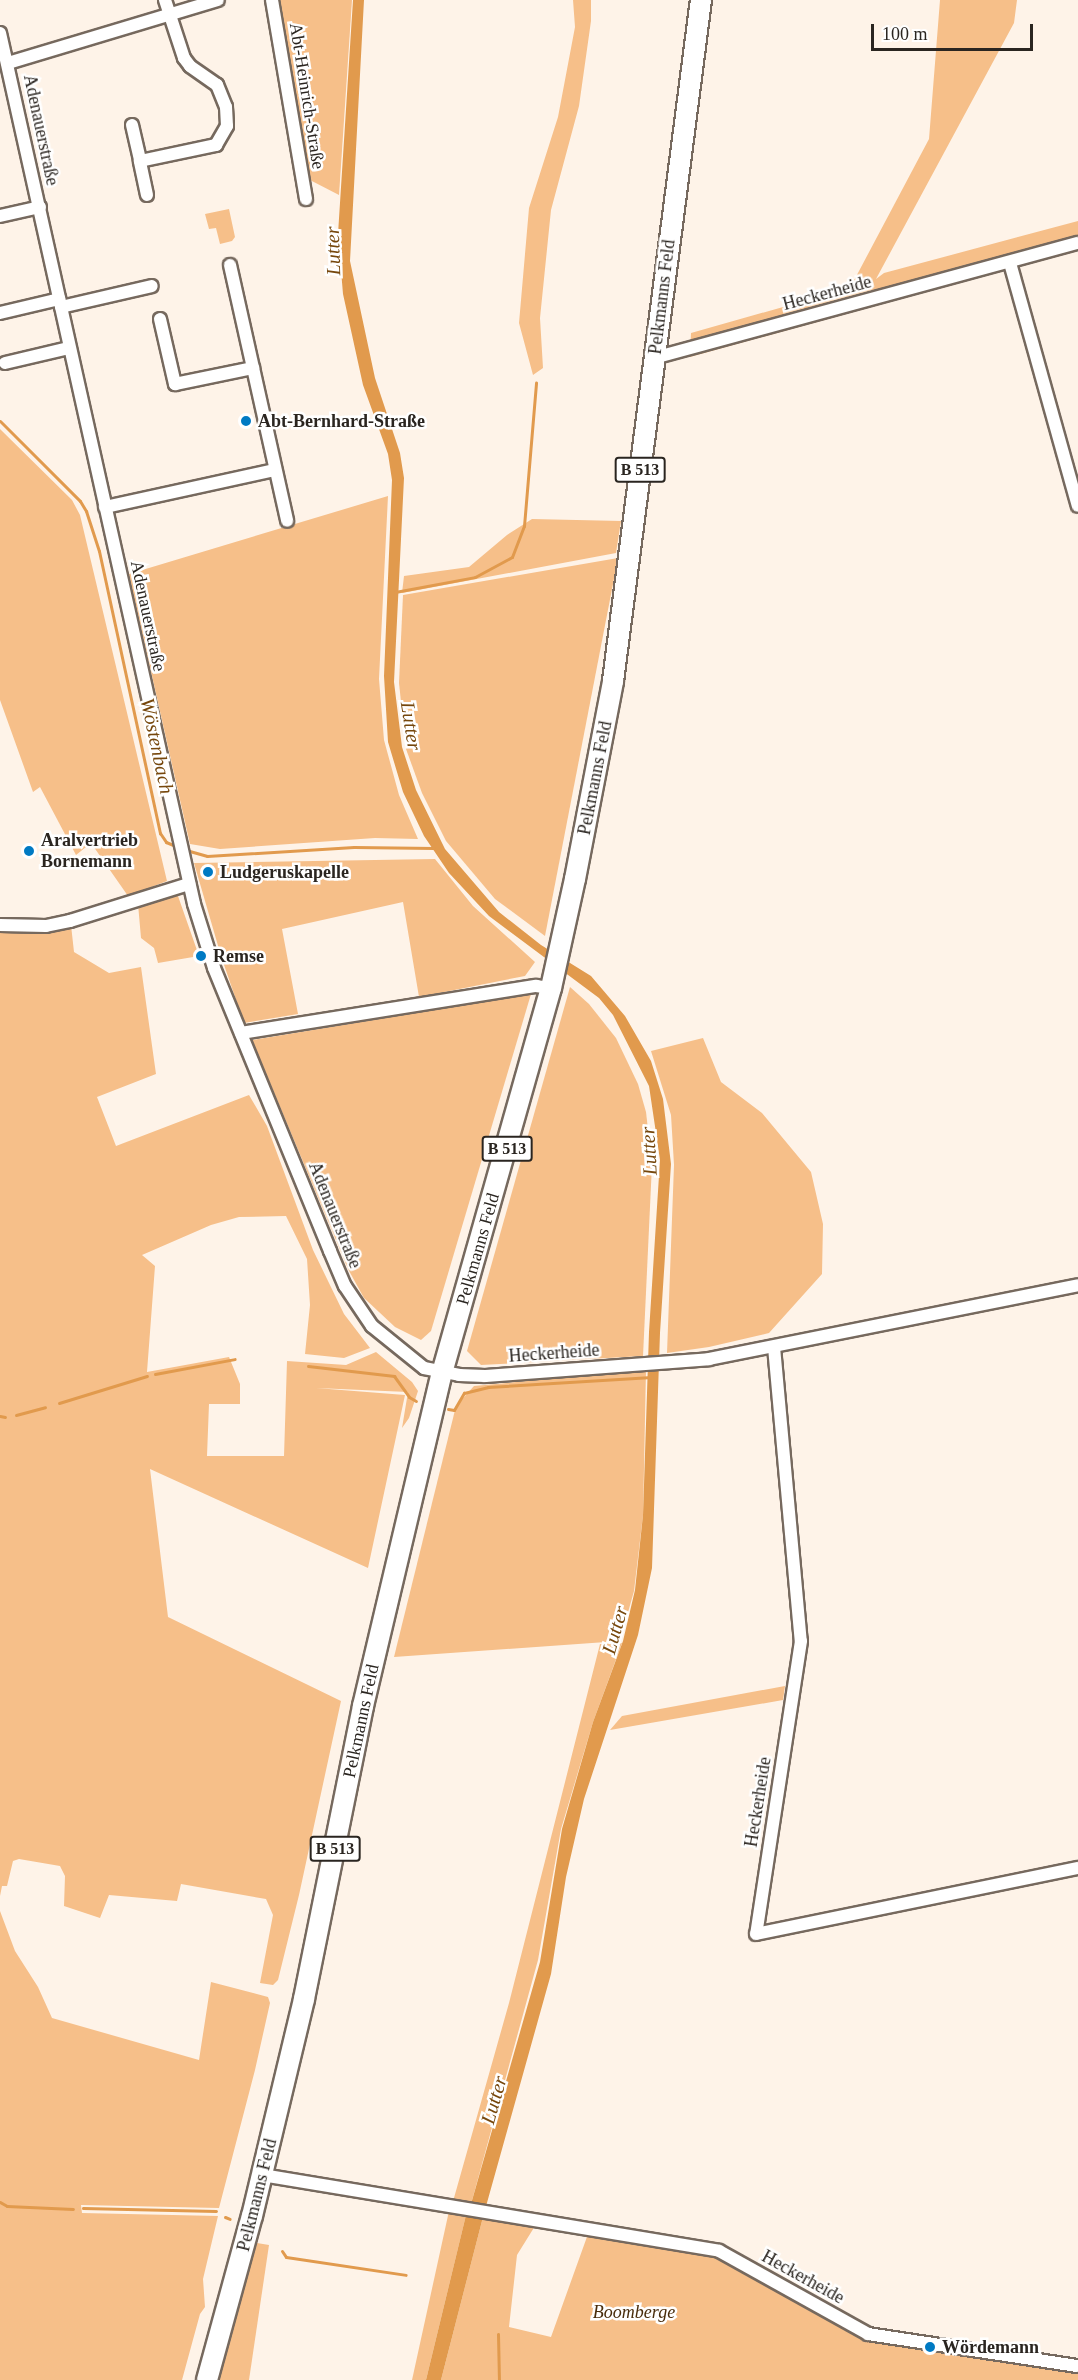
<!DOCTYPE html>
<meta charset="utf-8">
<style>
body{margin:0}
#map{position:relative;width:1078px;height:2380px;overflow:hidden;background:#fef3e8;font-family:Georgia,serif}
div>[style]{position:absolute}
.green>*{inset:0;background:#f6bf89}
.water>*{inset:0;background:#e19a4d}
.stream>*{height:3px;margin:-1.5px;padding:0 1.5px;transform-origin:1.5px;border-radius:1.5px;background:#e19a4d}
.roads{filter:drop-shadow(2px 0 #76695e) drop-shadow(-2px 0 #76695e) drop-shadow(0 2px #76695e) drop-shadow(0 -2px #76695e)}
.street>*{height:12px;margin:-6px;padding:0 6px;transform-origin:6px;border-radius:6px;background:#fff}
.primary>*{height:20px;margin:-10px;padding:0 10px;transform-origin:10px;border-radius:10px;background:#fff}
.dots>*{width:16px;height:16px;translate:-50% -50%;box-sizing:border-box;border:3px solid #fff;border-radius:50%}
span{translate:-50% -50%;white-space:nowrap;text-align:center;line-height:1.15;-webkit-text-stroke:5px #fff;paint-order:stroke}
.shield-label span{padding:2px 4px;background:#fff;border:2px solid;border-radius:4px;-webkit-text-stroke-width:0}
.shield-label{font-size:16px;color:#2a2520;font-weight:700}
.street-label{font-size:18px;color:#2a2520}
.poi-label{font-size:18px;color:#2a2520;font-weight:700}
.left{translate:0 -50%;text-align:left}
.park-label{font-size:18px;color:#492d0c;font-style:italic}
.water-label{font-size:20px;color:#76470c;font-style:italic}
.scale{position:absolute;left:871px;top:24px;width:162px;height:27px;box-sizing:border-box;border:3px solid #2a2520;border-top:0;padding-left:8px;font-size:18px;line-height:21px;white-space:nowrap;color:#2a2520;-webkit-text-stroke:4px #fff;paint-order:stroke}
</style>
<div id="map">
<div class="green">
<i style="clip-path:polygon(277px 0,352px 0,339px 195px,308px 179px)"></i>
<i style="clip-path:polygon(573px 0,591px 0,591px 21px,579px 106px,551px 210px,540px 318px,543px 368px,533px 375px,519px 323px,529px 208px,558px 117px,575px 27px)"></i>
<i style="clip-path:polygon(940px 0,1017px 0,1014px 23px,876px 279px,884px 273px,1078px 221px,1078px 250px,690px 357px,691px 333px,850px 288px,929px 139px)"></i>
<i style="clip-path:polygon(229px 209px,235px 237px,232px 241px,220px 244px,216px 228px,209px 229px,205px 214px)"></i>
<i style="clip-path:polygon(0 429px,72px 500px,80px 515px,167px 881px,128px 896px,91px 843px,76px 855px,40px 787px,33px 792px,0 700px)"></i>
<i style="clip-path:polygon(388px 496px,379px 679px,384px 740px,399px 795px,418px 839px,375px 838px,220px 849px,190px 844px,129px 574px)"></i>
<i style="clip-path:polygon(532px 519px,621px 521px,616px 553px,402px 593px,404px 576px,469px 567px,507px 535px)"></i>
<i style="clip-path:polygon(618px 558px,545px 936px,495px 899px,446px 841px,422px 793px,406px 749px,399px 683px,403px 595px)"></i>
<i style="clip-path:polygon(435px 859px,473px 906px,535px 962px,525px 976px,419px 997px,403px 902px,282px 929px,298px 1014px,244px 1023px,221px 956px,194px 863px)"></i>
<i style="clip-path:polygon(164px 896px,178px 896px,199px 956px,158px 963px,154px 948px,141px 938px,138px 904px)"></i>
<i style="clip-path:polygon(71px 925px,74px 952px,109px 973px,141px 967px,156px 1074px,97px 1097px,116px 1146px,249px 1095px,267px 1126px,313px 1250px,344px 1314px,370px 1348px,344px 1358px,305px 1354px,310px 1305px,307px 1259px,286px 1216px,239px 1217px,211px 1225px,142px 1255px,155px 1266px,147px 1372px,229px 1357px,240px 1384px,240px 1404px,209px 1404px,207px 1456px,284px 1456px,287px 1361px,346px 1365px,376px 1352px,412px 1382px,418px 1391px,409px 1418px,402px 1428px,408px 1392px,316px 1388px,405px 1395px,368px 1568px,150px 1469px,168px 1617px,341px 1701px,299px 1895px,278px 1980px,273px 1985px,260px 1983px,273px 1915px,266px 1899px,181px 1884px,177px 1901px,109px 1895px,100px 1918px,64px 1906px,65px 1876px,60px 1866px,19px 1859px,13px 1861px,7px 1886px,2px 1886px,0 1896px,0 931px,21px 933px)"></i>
<i style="clip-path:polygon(570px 987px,589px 1004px,616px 1038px,638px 1084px,646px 1112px,652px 1164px,643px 1356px,481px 1365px,467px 1351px)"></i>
<i style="clip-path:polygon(531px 994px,431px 1331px,421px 1340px,395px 1327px,364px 1298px,348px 1269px,252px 1040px)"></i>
<i style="clip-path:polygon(703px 1038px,721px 1082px,762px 1113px,811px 1172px,823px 1224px,822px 1274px,769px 1333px,709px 1347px,667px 1353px,674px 1165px,671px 1115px,651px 1051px)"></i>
<i style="clip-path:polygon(646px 1370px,643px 1515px,634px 1591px,620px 1641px,394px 1657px,456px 1406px,474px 1386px)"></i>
<i style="clip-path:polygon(622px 1643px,593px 1722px,561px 1829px,538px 1960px,471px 2204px,452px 2205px,509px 2003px,600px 1644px)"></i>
<i style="clip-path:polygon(785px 1686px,783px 1700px,610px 1730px,622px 1716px)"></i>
<i style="clip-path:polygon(0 1911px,15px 1951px,38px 1987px,52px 2018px,199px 2060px,211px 1982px,268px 1997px,270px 2003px,255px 2070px,219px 2208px,81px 2205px,82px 2213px,218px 2216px,203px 2279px,205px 2307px,200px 2314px,182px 2380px,0 2380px)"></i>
<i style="clip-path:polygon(449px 2211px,466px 2215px,426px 2380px,412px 2380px)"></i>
<i style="clip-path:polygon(483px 2217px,535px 2226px,517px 2255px,509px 2327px,551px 2337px,588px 2234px,717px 2255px,865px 2337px,1078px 2371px,1078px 2380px,441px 2380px)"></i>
<i style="clip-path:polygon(257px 2243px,269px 2245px,249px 2380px,217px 2380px)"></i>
</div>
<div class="water">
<i style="clip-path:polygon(353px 0,364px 0,350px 261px,375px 378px,400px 453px,404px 478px,394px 682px,402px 747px,416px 790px,445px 849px,499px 912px,541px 945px,591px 976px,625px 1016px,651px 1061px,663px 1099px,671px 1164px,660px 1333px,652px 1568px,638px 1635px,584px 1799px,566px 1877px,551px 1974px,483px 2217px,441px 2380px,426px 2380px,466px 2215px,471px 2204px,540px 1962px,562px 1829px,593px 1722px,623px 1641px,635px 1590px,643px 1515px,649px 1332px,660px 1160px,649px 1086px,613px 1015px,599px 998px,489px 916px,449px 873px,424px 836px,403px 792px,388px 742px,384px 676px,392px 480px,388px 454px,363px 385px,343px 294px,338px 234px)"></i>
</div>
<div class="stream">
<i style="left:0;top:421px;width:113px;rotate:45deg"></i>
<i style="left:80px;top:501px;width:12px;rotate:59deg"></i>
<i style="left:86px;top:511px;width:42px;rotate:72deg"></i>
<i style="left:99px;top:551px;width:289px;rotate:77.8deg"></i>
<i style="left:160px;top:833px;width:11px;rotate:56deg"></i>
<i style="left:166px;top:842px;width:13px;rotate:23deg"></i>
<i style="left:395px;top:592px;width:81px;rotate:-10.6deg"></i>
<i style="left:475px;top:577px;width:42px;rotate:-28.4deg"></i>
<i style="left:512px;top:557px;width:33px;rotate:-69deg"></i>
<i style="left:524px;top:526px;width:144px;rotate:-85.2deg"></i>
<i style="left:186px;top:850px;width:22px;rotate:16deg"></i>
<i style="left:207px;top:856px;width:147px;rotate:-3.5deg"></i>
<i style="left:354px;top:847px;width:80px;rotate:0.7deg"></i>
<i style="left:308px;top:1366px;width:87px;rotate:6.6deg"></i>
<i style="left:394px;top:1376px;width:26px;rotate:54deg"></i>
<i style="left:409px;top:1397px;width:8px;rotate:30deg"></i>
<i style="left:155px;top:1374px;width:81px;rotate:-10.6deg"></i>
<i style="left:59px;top:1403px;width:92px;rotate:-17.1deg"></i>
<i style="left:448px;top:1409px;width:6px;rotate:9deg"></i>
<i style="left:454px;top:1410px;width:20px;rotate:-60deg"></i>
<i style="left:464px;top:1393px;width:25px;rotate:-14deg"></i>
<i style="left:488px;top:1387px;width:164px;rotate:-3.5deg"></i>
<i style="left:16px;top:1415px;width:30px;rotate:-15deg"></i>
<i style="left:0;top:1416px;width:5px;rotate:11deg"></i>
<i style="left:0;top:2202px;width:8px;rotate:30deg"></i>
<i style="left:7px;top:2206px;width:66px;rotate:2.6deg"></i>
<i style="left:83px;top:2208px;width:133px;rotate:1.3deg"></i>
<i style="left:225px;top:2217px;width:5px;rotate:22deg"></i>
<i style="left:282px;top:2251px;width:7px;rotate:56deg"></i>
<i style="left:286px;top:2257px;width:121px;rotate:8.5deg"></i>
<i style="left:498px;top:2334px;width:46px;rotate:88.8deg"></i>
</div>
<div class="roads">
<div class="street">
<i style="left:272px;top:0;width:202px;rotate:80.3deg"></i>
<i style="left:0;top:33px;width:892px;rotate:77.44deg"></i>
<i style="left:194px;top:904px;width:67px;rotate:72.6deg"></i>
<i style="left:214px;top:968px;width:306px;rotate:67.7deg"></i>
<i style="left:330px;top:1251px;width:38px;rotate:67deg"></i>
<i style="left:345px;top:1286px;width:48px;rotate:56deg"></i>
<i style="left:372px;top:1326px;width:67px;rotate:38.9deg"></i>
<i style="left:424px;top:1368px;width:36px;rotate:11deg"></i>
<i style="left:459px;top:1375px;width:26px;rotate:2deg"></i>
<i style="left:485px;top:1376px;width:225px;rotate:-4.3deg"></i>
<i style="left:709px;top:1359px;width:376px;rotate:-11.3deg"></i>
<i style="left:8px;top:63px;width:219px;rotate:-16.7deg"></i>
<i style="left:132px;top:125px;width:37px;rotate:77deg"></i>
<i style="left:147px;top:195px;width:35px;rotate:-102deg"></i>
<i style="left:140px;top:161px;width:78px;rotate:-11.9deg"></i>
<i style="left:216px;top:145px;width:22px;rotate:-60deg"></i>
<i style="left:227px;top:126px;width:19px;rotate:-93deg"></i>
<i style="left:226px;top:107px;width:24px;rotate:-112deg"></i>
<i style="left:217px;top:85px;width:33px;rotate:-145deg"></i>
<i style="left:190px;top:66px;width:10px;rotate:-127deg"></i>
<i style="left:184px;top:58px;width:61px;rotate:-108.1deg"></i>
<i style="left:0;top:216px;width:41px;rotate:-12.7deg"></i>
<i style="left:1010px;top:263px;width:252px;rotate:74.4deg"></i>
<i style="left:230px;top:265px;width:262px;rotate:77.4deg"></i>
<i style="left:61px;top:307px;width:93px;rotate:-13deg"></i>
<i style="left:0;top:313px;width:61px;rotate:-13.3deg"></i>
<i style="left:160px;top:319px;width:67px;rotate:77deg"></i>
<i style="left:175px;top:384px;width:80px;rotate:-11.6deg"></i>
<i style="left:654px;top:358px;width:439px;rotate:-15.2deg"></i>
<i style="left:5px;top:363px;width:66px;rotate:-13.2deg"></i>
<i style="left:105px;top:507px;width:174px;rotate:-12.3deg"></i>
<i style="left:0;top:925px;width:46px;rotate:1.2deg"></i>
<i style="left:46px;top:926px;width:25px;rotate:-12deg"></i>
<i style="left:70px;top:921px;width:125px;rotate:-17.3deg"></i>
<i style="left:241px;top:1033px;width:299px;rotate:-9.1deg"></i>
<i style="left:536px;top:986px;width:15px;rotate:8deg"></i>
<i style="left:774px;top:1347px;width:295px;rotate:84.8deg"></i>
<i style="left:801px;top:1641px;width:296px;rotate:98.7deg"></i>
<i style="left:756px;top:1934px;width:329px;rotate:-11.6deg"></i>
<i style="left:262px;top:2175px;width:463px;rotate:9.4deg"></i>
<i style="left:719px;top:2251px;width:171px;rotate:29.1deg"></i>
<i style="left:868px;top:2334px;width:212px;rotate:8.7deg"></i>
</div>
<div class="primary">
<i style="left:207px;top:2380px;width:170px;rotate:-74.7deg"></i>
<i style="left:252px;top:2216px;width:223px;rotate:-76.5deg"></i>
<i style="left:304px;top:1999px;width:299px;rotate:-78.6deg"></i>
<i style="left:363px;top:1706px;width:342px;rotate:-76.7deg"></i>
<i style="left:442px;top:1373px;width:400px;rotate:-74.2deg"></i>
<i style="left:551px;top:988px;width:112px;rotate:-77.6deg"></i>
<i style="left:575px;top:879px;width:202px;rotate:-79.1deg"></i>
<i style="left:613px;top:681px;width:687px;rotate:-82.64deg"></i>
</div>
</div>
<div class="dots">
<i style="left:246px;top:421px;background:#007ac3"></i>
<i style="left:29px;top:851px;background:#007ac3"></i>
<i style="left:208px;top:872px;background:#007ac3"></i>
<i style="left:201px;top:956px;background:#007ac3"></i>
<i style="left:930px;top:2347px;background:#007ac3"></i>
</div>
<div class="shield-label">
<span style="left:640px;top:470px">B 513</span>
<span style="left:507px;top:1149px">B 513</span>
<span style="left:335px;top:1849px">B 513</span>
</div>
<div class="street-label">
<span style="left:307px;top:96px;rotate:81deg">Abt-Heinrich-Straße</span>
<span style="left:41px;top:130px;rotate:78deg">Adenauerstraße</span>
<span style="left:827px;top:293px;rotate:-15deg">Heckerheide</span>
<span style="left:662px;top:297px;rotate:-83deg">Pelkmanns Feld</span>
<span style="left:148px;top:616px;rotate:78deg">Adenauerstraße</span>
<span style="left:595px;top:778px;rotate:-79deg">Pelkmanns Feld</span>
<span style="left:335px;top:1215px;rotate:68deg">Adenauerstraße</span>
<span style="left:478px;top:1249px;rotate:-74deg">Pelkmanns Feld</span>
<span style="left:554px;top:1353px;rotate:-4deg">Heckerheide</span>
<span style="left:361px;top:1721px;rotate:-78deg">Pelkmanns Feld</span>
<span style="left:758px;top:1802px;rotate:-81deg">Heckerheide</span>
<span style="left:257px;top:2195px;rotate:-76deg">Pelkmanns Feld</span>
<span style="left:803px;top:2277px;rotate:29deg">Heckerheide</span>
</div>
<div class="poi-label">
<span class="left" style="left:258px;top:421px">Abt-Bernhard-Straße</span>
<span class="left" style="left:41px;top:851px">Aralvertrieb<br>Bornemann</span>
<span class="left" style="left:220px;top:872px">Ludgeruskapelle</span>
<span class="left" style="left:213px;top:956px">Remse</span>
<span class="left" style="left:942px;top:2347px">Wördemann</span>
</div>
<div class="park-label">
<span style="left:634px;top:2312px">Boomberge</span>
</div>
<div class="water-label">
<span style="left:333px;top:251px;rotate:-92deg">Lutter</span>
<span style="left:411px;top:726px;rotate:81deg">Lutter</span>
<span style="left:157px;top:746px;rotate:78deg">Wöstenbach</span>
<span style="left:649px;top:1151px;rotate:-93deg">Lutter</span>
<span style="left:615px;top:1630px;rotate:-74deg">Lutter</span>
<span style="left:494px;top:2100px;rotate:-74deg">Lutter</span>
</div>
<div class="scale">100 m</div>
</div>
